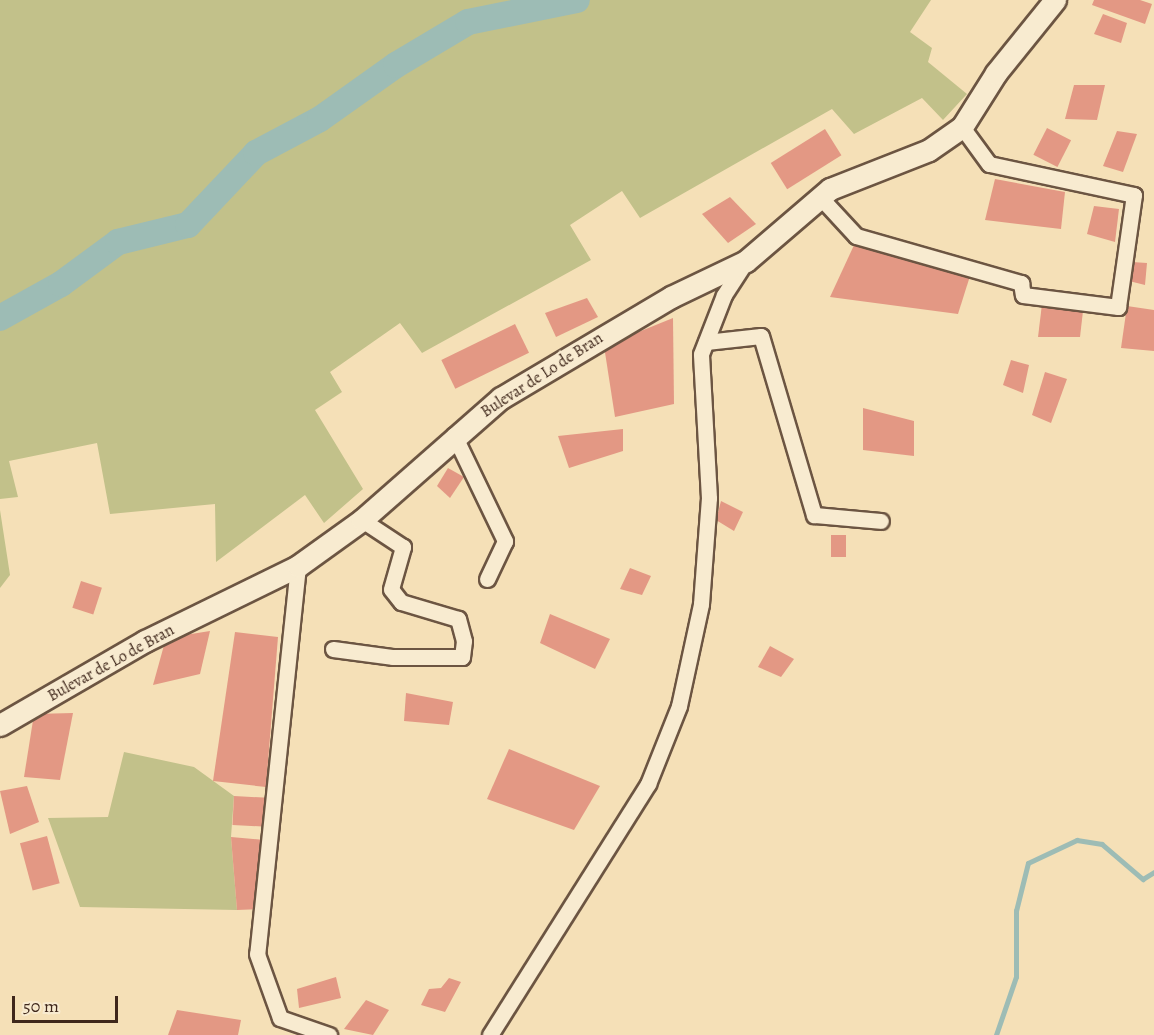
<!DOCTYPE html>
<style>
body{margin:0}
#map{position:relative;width:1154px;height:1035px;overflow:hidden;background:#f5e0b7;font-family:Alegreya,serif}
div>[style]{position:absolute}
.green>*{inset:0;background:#c2c18a}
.stream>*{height:4.5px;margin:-2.25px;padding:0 2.25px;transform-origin:2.25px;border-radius:2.25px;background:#9dbcb5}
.river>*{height:26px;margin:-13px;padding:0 13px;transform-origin:13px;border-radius:13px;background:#9dbcb5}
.building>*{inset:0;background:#e39884;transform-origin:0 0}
.roads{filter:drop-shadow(2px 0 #6c5542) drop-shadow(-2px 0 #6c5542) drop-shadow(0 2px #6c5542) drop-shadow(0 -2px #6c5542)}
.street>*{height:15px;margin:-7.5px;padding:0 7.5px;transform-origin:7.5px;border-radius:7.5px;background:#f8ebd0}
.secondary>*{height:21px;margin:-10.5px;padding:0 10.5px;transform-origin:10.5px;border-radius:10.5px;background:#f8ebd0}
span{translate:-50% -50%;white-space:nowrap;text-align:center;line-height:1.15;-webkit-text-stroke:4.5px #f8ebd0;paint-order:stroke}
.street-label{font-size:16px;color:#3f271b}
.scale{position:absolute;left:12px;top:996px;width:106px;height:27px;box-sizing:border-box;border:3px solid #3f271b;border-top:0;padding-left:8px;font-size:18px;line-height:21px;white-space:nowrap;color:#3f271b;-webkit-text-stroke:4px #f8ebd0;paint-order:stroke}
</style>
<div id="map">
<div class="green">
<i style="clip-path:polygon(0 0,931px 0,910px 32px,932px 48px,928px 62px,967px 94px,943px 120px,922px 98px,854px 134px,832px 109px,640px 218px,622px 191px,570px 225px,591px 260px,422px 353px,400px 323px,330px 372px,342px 392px,315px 410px,363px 489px,324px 523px,305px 495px,216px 562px,215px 504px,110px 514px,97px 443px,9px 461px,18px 497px,0 499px)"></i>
<i style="clip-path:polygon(0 510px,10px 575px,0 588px)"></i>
<i style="clip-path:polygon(124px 752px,194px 767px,234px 796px,231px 837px,237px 910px,80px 907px,48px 818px,108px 817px)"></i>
</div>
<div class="stream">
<i style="left:996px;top:1035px;width:61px;rotate:-71deg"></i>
<i style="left:1016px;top:977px;width:66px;rotate:-90deg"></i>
<i style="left:1016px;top:911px;width:49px;rotate:-76deg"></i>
<i style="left:1028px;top:863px;width:54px;rotate:-25.1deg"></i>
<i style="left:1077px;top:840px;width:25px;rotate:9deg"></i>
<i style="left:1102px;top:844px;width:54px;rotate:40.5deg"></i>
<i style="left:1143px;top:879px;width:13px;rotate:-32deg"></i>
</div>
<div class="river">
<i style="left:0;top:318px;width:70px;rotate:-29.1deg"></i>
<i style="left:61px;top:284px;width:71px;rotate:-36.4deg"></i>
<i style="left:118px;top:242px;width:72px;rotate:-13.7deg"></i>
<i style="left:188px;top:225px;width:99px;rotate:-46.6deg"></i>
<i style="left:256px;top:153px;width:72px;rotate:-28deg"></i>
<i style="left:320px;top:119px;width:93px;rotate:-35.4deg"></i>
<i style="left:396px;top:65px;width:84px;rotate:-30.8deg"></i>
<i style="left:468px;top:22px;width:111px;rotate:-11.4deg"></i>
</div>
<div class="building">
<i style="clip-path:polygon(1094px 0,1140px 0,1152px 4px,1145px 24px,1092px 5px)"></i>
<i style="clip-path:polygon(1103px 14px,1127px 23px,1121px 43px,1094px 34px)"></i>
<i style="clip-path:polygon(1074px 85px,1105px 85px,1097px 120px,1065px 119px)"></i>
<i style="left:1047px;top:128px;width:27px;height:30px;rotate:27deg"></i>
<i style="left:825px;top:129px;width:31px;height:64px;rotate:58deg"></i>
<i style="clip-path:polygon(1117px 131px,1137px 134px,1123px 172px,1103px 166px)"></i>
<i style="clip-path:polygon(995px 179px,1065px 192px,1061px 229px,985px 220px)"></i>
<i style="clip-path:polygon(730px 197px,756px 224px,728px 243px,702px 214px)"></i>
<i style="clip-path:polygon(1094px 206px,1119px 209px,1115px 242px,1087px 234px)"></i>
<i style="clip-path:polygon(855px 243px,970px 276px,958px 314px,830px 297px)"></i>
<i style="clip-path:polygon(1132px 262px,1147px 263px,1145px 285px,1129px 281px)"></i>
<i style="clip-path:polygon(587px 298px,598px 317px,556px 337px,545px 313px)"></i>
<i style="clip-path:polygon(1042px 304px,1083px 311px,1080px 337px,1038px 337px)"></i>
<i style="clip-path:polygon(1127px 306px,1154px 310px,1154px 351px,1121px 348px)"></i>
<i style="clip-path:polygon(673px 318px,674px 404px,615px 417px,604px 346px)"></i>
<i style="left:515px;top:324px;width:32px;height:82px;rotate:64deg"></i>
<i style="clip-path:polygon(1011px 360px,1029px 365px,1023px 393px,1003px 385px)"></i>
<i style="clip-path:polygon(1045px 372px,1067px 379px,1051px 423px,1032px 415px)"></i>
<i style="clip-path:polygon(863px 408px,914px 421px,914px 456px,863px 450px)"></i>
<i style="clip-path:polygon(623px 429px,623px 451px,569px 468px,558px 436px)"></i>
<i style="clip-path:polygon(448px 468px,464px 477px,450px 498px,437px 486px)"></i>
<i style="clip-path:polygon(721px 501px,743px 512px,734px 531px,716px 520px)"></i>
<i style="left:846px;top:535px;width:22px;height:15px;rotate:90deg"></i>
<i style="clip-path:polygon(630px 568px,651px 576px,642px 595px,620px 589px)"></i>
<i style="left:81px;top:581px;width:22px;height:28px;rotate:18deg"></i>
<i style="clip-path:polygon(550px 614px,610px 639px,595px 669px,540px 643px)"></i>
<i style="clip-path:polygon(210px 631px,200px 674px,153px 685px,166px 638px)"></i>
<i style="clip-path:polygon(235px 632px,278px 637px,266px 787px,213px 781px)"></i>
<i style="clip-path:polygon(770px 646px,794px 659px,781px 677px,758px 667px)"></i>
<i style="clip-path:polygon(406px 693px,453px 702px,449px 725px,404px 721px)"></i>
<i style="clip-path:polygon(73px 713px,60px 780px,24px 777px,34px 714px)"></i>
<i style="clip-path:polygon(509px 749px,600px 786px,574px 830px,487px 799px)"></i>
<i style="clip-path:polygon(27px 786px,39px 822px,10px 834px,0 791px)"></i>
<i style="left:234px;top:796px;width:34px;height:29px;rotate:3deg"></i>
<i style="left:47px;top:836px;width:49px;height:28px;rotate:75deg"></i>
<i style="clip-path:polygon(231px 837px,265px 840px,259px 909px,237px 910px)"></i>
<i style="clip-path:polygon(336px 977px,341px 998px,299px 1008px,297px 989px)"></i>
<i style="clip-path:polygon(449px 978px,461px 982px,445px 1012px,421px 1005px,429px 989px,441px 988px)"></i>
<i style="clip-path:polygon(366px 1000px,389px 1010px,373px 1035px,344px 1029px)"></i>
<i style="clip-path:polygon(177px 1010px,241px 1020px,238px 1035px,168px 1035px)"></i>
</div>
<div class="roads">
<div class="street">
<i style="left:820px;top:197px;width:53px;rotate:47.3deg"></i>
<i style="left:856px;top:236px;width:172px;rotate:15.9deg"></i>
<i style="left:1021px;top:283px;width:12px;rotate:81deg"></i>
<i style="left:1023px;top:295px;width:96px;rotate:7.2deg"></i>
<i style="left:1118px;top:307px;width:113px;rotate:-81.9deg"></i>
<i style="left:1134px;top:195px;width:148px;rotate:-167.9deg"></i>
<i style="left:989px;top:164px;width:46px;rotate:-126.1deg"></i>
<i style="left:706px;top:342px;width:55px;rotate:-6.2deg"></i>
<i style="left:761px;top:336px;width:187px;rotate:73.5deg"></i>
<i style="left:814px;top:515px;width:67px;rotate:5.1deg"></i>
<i style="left:454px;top:435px;width:118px;rotate:64.3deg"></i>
<i style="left:505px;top:541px;width:42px;rotate:115.3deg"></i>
<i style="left:298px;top:566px;width:390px;rotate:96deg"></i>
<i style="left:257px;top:954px;width:68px;rotate:70.2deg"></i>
<i style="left:280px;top:1018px;width:52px;rotate:19.1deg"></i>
<i style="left:333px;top:649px;width:61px;rotate:7.6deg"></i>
<i style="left:393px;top:657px;width:69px"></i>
<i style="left:462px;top:657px;width:16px;rotate:-83deg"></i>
<i style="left:464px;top:641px;width:23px;rotate:-105deg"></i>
<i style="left:458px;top:619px;width:59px;rotate:-163.4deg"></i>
<i style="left:401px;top:602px;width:16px;rotate:-128deg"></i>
<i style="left:391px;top:589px;width:44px;rotate:-74.1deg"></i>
<i style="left:403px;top:547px;width:49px;rotate:-146.6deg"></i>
<i style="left:490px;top:1035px;width:297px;rotate:-57.8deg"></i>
<i style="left:648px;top:784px;width:84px;rotate:-68.3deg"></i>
<i style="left:679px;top:706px;width:104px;rotate:-77.8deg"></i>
<i style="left:701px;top:604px;width:106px;rotate:-85.7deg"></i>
<i style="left:709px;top:498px;width:144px;rotate:-93.2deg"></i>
<i style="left:701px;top:354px;width:63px;rotate:-68.7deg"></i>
<i style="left:724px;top:295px;width:40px;rotate:-57.1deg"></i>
</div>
<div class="secondary">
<i style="left:0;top:725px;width:168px;rotate:-30.1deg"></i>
<i style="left:145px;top:641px;width:170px;rotate:-26.1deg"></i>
<i style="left:298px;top:566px;width:79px;rotate:-35.7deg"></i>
<i style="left:362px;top:520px;width:185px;rotate:-41.3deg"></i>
<i style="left:501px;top:398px;width:198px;rotate:-30.7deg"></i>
<i style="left:671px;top:297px;width:83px;rotate:-25.6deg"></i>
<i style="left:746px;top:261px;width:111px;rotate:-40.6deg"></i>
<i style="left:830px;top:189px;width:106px;rotate:-21.5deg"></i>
<i style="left:929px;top:150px;width:40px;rotate:-34.9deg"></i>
<i style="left:962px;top:127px;width:64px;rotate:-57.8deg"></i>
<i style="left:996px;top:73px;width:94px;rotate:-51.1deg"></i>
</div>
</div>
<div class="street-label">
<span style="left:542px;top:375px;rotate:-33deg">Bulevar de Lo de Bran</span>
<span style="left:111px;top:663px;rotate:-29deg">Bulevar de Lo de Bran</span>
</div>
<div class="scale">50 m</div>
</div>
